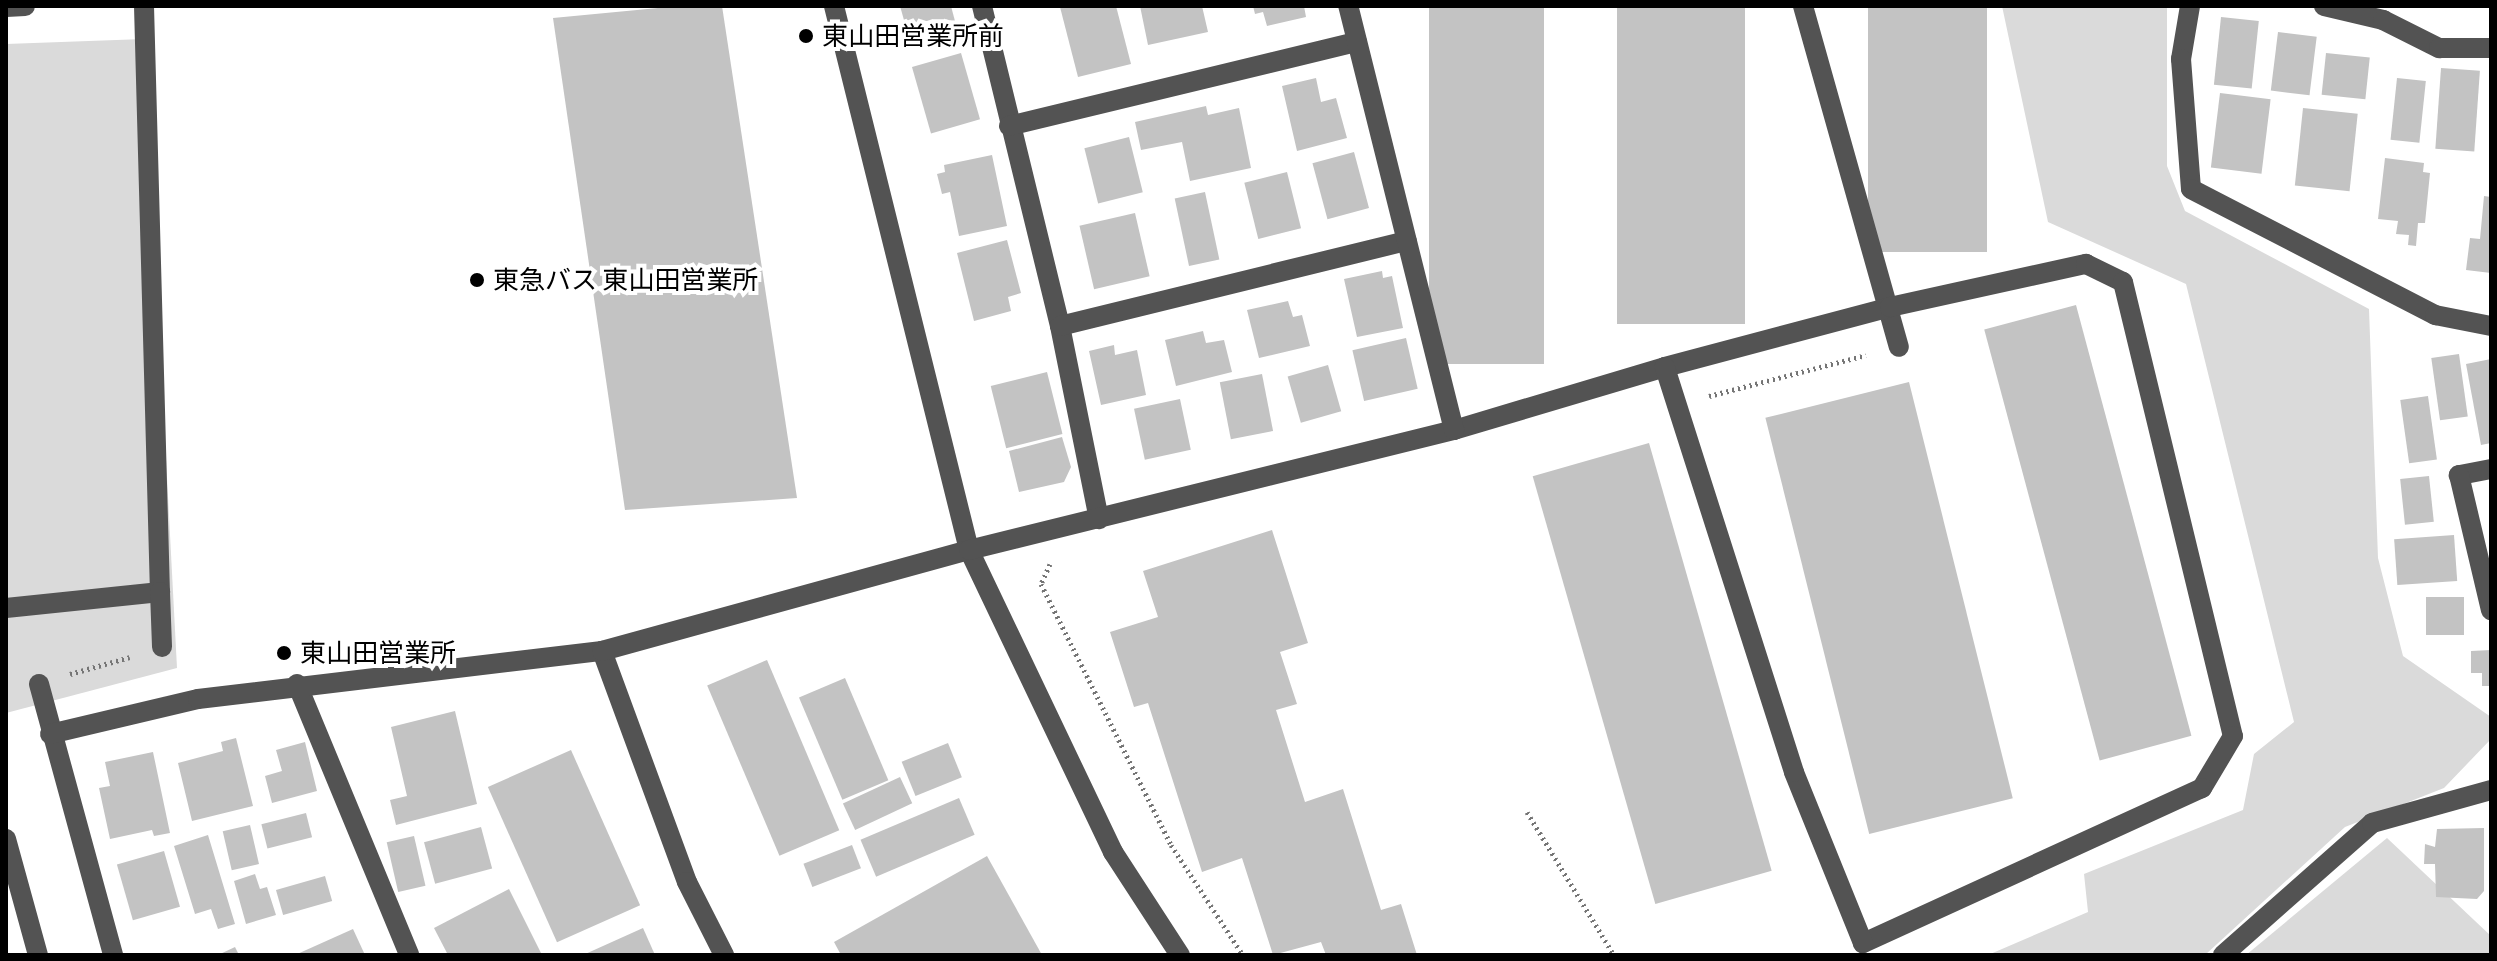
<!DOCTYPE html>
<meta charset="utf-8">
<style>
body{margin:0}
#map{position:relative;width:2497px;height:961px;overflow:hidden;background:#fff;font-family:Manrope,"Noto Sans JP",sans-serif}
div>[style]{position:absolute}
.green>*{inset:0;background:#dadada}
.building>*{inset:0;background:#c3c3c3;transform-origin:0 0}
.path>*{height:5px;margin-top:-2.5px;transform-origin:0;background:repeating-linear-gradient(90deg,#757575 0 2px,transparent 0 6px)}
.minor>*{height:20px;margin:-10px;padding:0 10px;transform-origin:10px;border-radius:10px;background:#535353}
.dots>*{width:22px;height:22px;translate:-50% -50%;box-sizing:border-box;border:4px solid #fff;border-radius:50%}
span{translate:-50% -50%;white-space:nowrap;text-align:center;line-height:1.15;-webkit-text-stroke:8px #fff;paint-order:stroke}
.poi-label{font-size:26px;color:#000}
.left{translate:0 -50%;text-align:left}
.frame{position:absolute;inset:0;border:8px solid #000;pointer-events:none}
</style>
<div id="map">
<div class="green">
<i style="clip-path:polygon(2002px 6px,2167px 6px,2167px 166px,2185px 211px,2369px 309px,2378px 558px,2403px 656px,2491px 717px,2491px 739px,2444px 788px,2345px 827px,2205px 955px,1988px 955px,2088px 912px,2084px 874px,2243px 810px,2254px 754px,2294px 722px,2186px 284px,2048px 222px)"></i>
<i style="clip-path:polygon(144px 39px,177px 668px,6px 713px,6px 44px)"></i>
<i style="clip-path:polygon(2387px 838px,2491px 936px,2491px 955px,2246px 955px)"></i>
</div>
<div class="building">
<i style="clip-path:polygon(679px 6px,722px 6px,797px 498px,625px 510px,553px 18px)"></i>
<i style="clip-path:polygon(900px 6px,951px 6px,956px 25px,909px 38px)"></i>
<i style="clip-path:polygon(1116px 6px,1131px 64px,1078px 77px,1060px 7px)"></i>
<i style="clip-path:polygon(1140px 6px,1202px 6px,1208px 32px,1148px 45px)"></i>
<i style="clip-path:polygon(1253px 6px,1304px 6px,1306px 17px,1267px 26px,1263px 12px,1255px 14px)"></i>
<i style="left:1429px;top:6px;width:115px;height:358px"></i>
<i style="left:1617px;top:6px;width:128px;height:318px"></i>
<i style="left:1868px;top:6px;width:119px;height:246px"></i>
<i style="left:2221px;top:17px;width:38px;height:68px;rotate:6deg"></i>
<i style="left:2278px;top:32px;width:39px;height:59px;rotate:7deg"></i>
<i style="left:961px;top:53px;width:69px;height:51px;rotate:74deg"></i>
<i style="left:2326px;top:53px;width:44px;height:42px;rotate:6deg"></i>
<i style="left:2441px;top:68px;width:39px;height:81px;rotate:4deg"></i>
<i style="clip-path:polygon(1316px 78px,1321px 102px,1336px 98px,1347px 138px,1297px 151px,1282px 86px)"></i>
<i style="left:2397px;top:78px;width:29px;height:62px;rotate:6deg"></i>
<i style="left:2220px;top:93px;width:51px;height:75px;rotate:7deg"></i>
<i style="clip-path:polygon(1206px 106px,1208px 115px,1239px 108px,1251px 168px,1190px 181px,1182px 142px,1141px 150px,1135px 122px)"></i>
<i style="left:2303px;top:108px;width:55px;height:78px;rotate:6deg"></i>
<i style="left:1129px;top:137px;width:57px;height:46px;rotate:76deg"></i>
<i style="left:1354px;top:152px;width:58px;height:43px;rotate:75deg"></i>
<i style="clip-path:polygon(992px 155px,1007px 226px,959px 236px,950px 192px,942px 194px,937px 174px,945px 172px,944px 165px)"></i>
<i style="clip-path:polygon(2385px 158px,2424px 163px,2423px 172px,2430px 173px,2425px 223px,2418px 223px,2416px 246px,2408px 245px,2409px 235px,2396px 234px,2398px 221px,2378px 219px)"></i>
<i style="left:1287px;top:172px;width:58px;height:44px;rotate:76deg"></i>
<i style="left:1205px;top:192px;width:69px;height:31px;rotate:78deg"></i>
<i style="clip-path:polygon(2484px 196px,2491px 197px,2491px 273px,2466px 270px,2470px 238px,2480px 239px)"></i>
<i style="left:1135px;top:213px;width:65px;height:57px;rotate:77deg"></i>
<i style="clip-path:polygon(1007px 240px,1021px 293px,1008px 297px,1011px 311px,974px 321px,957px 253px)"></i>
<i style="clip-path:polygon(1382px 271px,1383px 278px,1392px 276px,1403px 328px,1357px 337px,1344px 279px)"></i>
<i style="clip-path:polygon(1288px 301px,1293px 317px,1302px 315px,1310px 346px,1259px 358px,1247px 310px)"></i>
<i style="left:2076px;top:305px;width:446px;height:95px;rotate:75deg"></i>
<i style="clip-path:polygon(1203px 331px,1206px 343px,1224px 340px,1232px 372px,1176px 386px,1165px 340px)"></i>
<i style="left:1406px;top:338px;width:52px;height:55px;rotate:77deg"></i>
<i style="clip-path:polygon(1114px 345px,1115px 355px,1137px 350px,1146px 395px,1101px 405px,1089px 351px)"></i>
<i style="left:2459px;top:354px;width:63px;height:28px;rotate:82deg"></i>
<i style="clip-path:polygon(2491px 359px,2491px 443px,2481px 445px,2466px 364px)"></i>
<i style="left:1328px;top:365px;width:48px;height:42px;rotate:74deg"></i>
<i style="left:1047px;top:372px;width:64px;height:58px;rotate:76deg"></i>
<i style="left:1262px;top:374px;width:58px;height:43px;rotate:79deg"></i>
<i style="left:1909px;top:382px;width:429px;height:148px;rotate:76deg"></i>
<i style="left:2428px;top:396px;width:64px;height:28px;rotate:82deg"></i>
<i style="left:1180px;top:399px;width:52px;height:47px;rotate:78deg"></i>
<i style="clip-path:polygon(1062px 437px,1071px 467px,1064px 482px,1019px 492px,1009px 451px)"></i>
<i style="left:1649px;top:443px;width:445px;height:121px;rotate:74deg"></i>
<i style="left:2429px;top:476px;width:46px;height:29px;rotate:84deg"></i>
<i style="clip-path:polygon(1272px 530px,1308px 643px,1280px 652px,1297px 704px,1276px 710px,1305px 802px,1343px 789px,1381px 910px,1401px 904px,1417px 955px,1326px 955px,1321px 942px,1273px 955px,1242px 858px,1202px 872px,1148px 703px,1134px 707px,1110px 632px,1158px 617px,1143px 571px)"></i>
<i style="left:2454px;top:535px;width:46px;height:60px;rotate:86deg"></i>
<i style="left:2426px;top:597px;width:38px;height:38px"></i>
<i style="clip-path:polygon(2491px 650px,2491px 686px,2482px 686px,2482px 673px,2471px 673px,2471px 651px)"></i>
<i style="left:767px;top:660px;width:185px;height:65px;rotate:67deg"></i>
<i style="left:845px;top:678px;width:111px;height:50px;rotate:67deg"></i>
<i style="clip-path:polygon(455px 711px,477px 804px,396px 825px,390px 800px,407px 796px,391px 727px)"></i>
<i style="clip-path:polygon(236px 738px,253px 806px,192px 821px,178px 763px,223px 751px,221px 742px)"></i>
<i style="clip-path:polygon(305px 742px,317px 791px,272px 803px,265px 776px,282px 771px,276px 750px)"></i>
<i style="left:948px;top:743px;width:37px;height:50px;rotate:68deg"></i>
<i style="left:571px;top:750px;width:170px;height:91px;rotate:66deg"></i>
<i style="clip-path:polygon(153px 752px,170px 833px,154px 836px,152px 830px,110px 839px,99px 788px,110px 786px,105px 762px)"></i>
<i style="left:900px;top:777px;width:29px;height:63px;rotate:65deg"></i>
<i style="left:959px;top:798px;width:40px;height:107px;rotate:67deg"></i>
<i style="left:306px;top:813px;width:25px;height:46px;rotate:76deg"></i>
<i style="left:250px;top:825px;width:40px;height:28px;rotate:77deg"></i>
<i style="left:481px;top:827px;width:43px;height:59px;rotate:75deg"></i>
<i style="clip-path:polygon(2484px 828px,2484px 891px,2477px 899px,2436px 897px,2435px 864px,2424px 864px,2425px 844px,2435px 847px,2437px 829px)"></i>
<i style="clip-path:polygon(208px 835px,235px 924px,218px 929px,211px 909px,195px 914px,174px 846px)"></i>
<i style="left:414px;top:836px;width:51px;height:28px;rotate:77deg"></i>
<i style="left:852px;top:845px;width:25px;height:52px;rotate:69deg"></i>
<i style="left:164px;top:851px;width:58px;height:49px;rotate:74deg"></i>
<i style="clip-path:polygon(987px 856px,1042px 955px,841px 955px,834px 942px)"></i>
<i style="clip-path:polygon(255px 874px,260px 889px,267px 887px,276px 915px,246px 924px,234px 881px)"></i>
<i style="left:325px;top:876px;width:26px;height:51px;rotate:74deg"></i>
<i style="clip-path:polygon(509px 889px,541px 953px,448px 955px,434px 928px)"></i>
<i style="clip-path:polygon(643px 928px,655px 955px,583px 955px)"></i>
<i style="clip-path:polygon(353px 929px,365px 955px,295px 955px)"></i>
<i style="clip-path:polygon(235px 947px,239px 955px,218px 955px)"></i>
</div>
<div class="path">
<i style="left:1709px;top:396px;width:162px;rotate:-14.6deg"></i>
<i style="left:1050px;top:564px;width:22px;rotate:114deg"></i>
<i style="left:1041px;top:584px;width:292px;rotate:63.5deg"></i>
<i style="left:1171px;top:845px;width:131px;rotate:56.8deg"></i>
<i style="left:70px;top:674px;width:62px;rotate:-15.8deg"></i>
<i style="left:1527px;top:812px;width:167px;rotate:58.7deg"></i>
</div>
<div class="minor">
<i style="left:144px;top:6px;width:586px;rotate:88.44deg"></i>
<i style="left:834px;top:6px;width:561px;rotate:76.06deg"></i>
<i style="left:969px;top:550px;width:335px;rotate:64.5deg"></i>
<i style="left:1113px;top:852px;width:123px;rotate:57deg"></i>
<i style="left:982px;top:6px;width:329px;rotate:76.3deg"></i>
<i style="left:1060px;top:326px;width:197px;rotate:78.6deg"></i>
<i style="left:1803px;top:6px;width:354px;rotate:74.3deg"></i>
<i style="left:2190px;top:6px;width:54px;rotate:99.6deg"></i>
<i style="left:2181px;top:59px;width:130px;rotate:85.6deg"></i>
<i style="left:2191px;top:189px;width:275px;rotate:27.3deg"></i>
<i style="left:2435px;top:315px;width:57px;rotate:11.1deg"></i>
<i style="left:2324px;top:6px;width:61px;rotate:13.3deg"></i>
<i style="left:2383px;top:20px;width:63px;rotate:26.6deg"></i>
<i style="left:2439px;top:48px;width:52px"></i>
<i style="left:6px;top:7px;width:19px;rotate:-3deg"></i>
<i style="left:1009px;top:126px;width:358px;rotate:-13.6deg"></i>
<i style="left:1060px;top:326px;width:357px;rotate:-13.8deg"></i>
<i style="left:1454px;top:430px;width:220px;rotate:-16.6deg"></i>
<i style="left:1665px;top:367px;width:233px;rotate:-14.9deg"></i>
<i style="left:1890px;top:307px;width:201px;rotate:-12.4deg"></i>
<i style="left:2086px;top:264px;width:41px;rotate:25.9deg"></i>
<i style="left:2123px;top:282px;width:467px;rotate:76.4deg"></i>
<i style="left:2233px;top:736px;width:61px;rotate:120.8deg"></i>
<i style="left:2202px;top:788px;width:373px;rotate:155.4deg"></i>
<i style="left:1863px;top:943px;width:184px;rotate:-112deg"></i>
<i style="left:1794px;top:772px;width:425px;rotate:-107.7deg"></i>
<i style="left:2491px;top:469px;width:33px;rotate:169deg"></i>
<i style="left:2459px;top:475px;width:139px;rotate:76.7deg"></i>
<i style="left:6px;top:608px;width:155px;rotate:-5.9deg"></i>
<i style="left:160px;top:592px;width:55px;rotate:87.9deg"></i>
<i style="left:602px;top:651px;width:246px;rotate:69.8deg"></i>
<i style="left:687px;top:882px;width:82px;rotate:63.1deg"></i>
<i style="left:39px;top:684px;width:281px;rotate:74.7deg"></i>
<i style="left:297px;top:684px;width:293px;rotate:67.5deg"></i>
<i style="left:50px;top:734px;width:152px;rotate:-13.3deg"></i>
<i style="left:198px;top:699px;width:407px;rotate:-6.8deg"></i>
<i style="left:602px;top:651px;width:381px;rotate:-15.4deg"></i>
<i style="left:969px;top:550px;width:500px;rotate:-13.9deg"></i>
<i style="left:1454px;top:430px;width:437px;rotate:-104deg"></i>
<i style="left:6px;top:839px;width:120px;rotate:74.6deg"></i>
<i style="left:2223px;top:955px;width:199px;rotate:-41.5deg"></i>
<i style="left:2372px;top:823px;width:123px;rotate:-15.5deg"></i>
</div>
<div class="dots">
<i style="left:806px;top:36px;background:#000"></i>
<i style="left:477px;top:280px;background:#000"></i>
<i style="left:284px;top:653px;background:#000"></i>
</div>
<div class="poi-label">
<span class="left" style="left:822px;top:36px">東山田営業所前</span>
<span class="left" style="left:493px;top:280px">東急バス 東山田営業所</span>
<span class="left" style="left:300px;top:653px">東山田営業所</span>
</div>
<div class="frame"></div>
</div>
